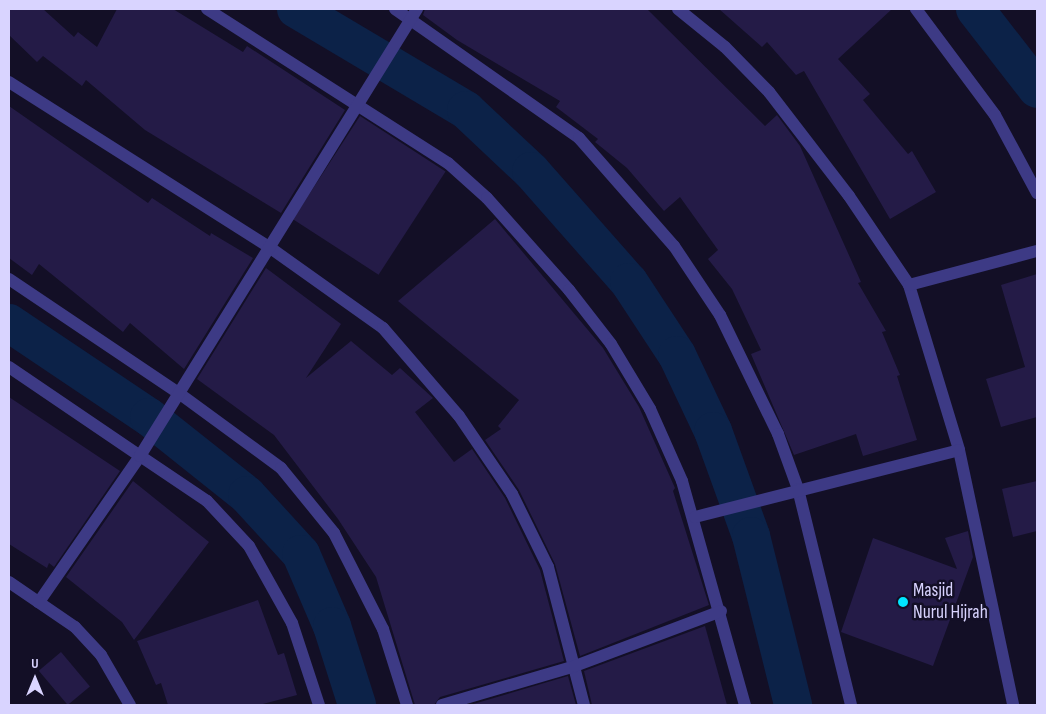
<!DOCTYPE html>
<style>
body{margin:0}
#map{position:relative;width:1046px;height:714px;overflow:hidden;background:#130f26;font-family:"Sofia Sans Condensed",sans-serif}
div>[style]{position:absolute}
.canal>*{height:38px;margin:-19px;padding:0 19px;transform-origin:19px;border-radius:19px;background:#0c2248}
.building>*{inset:0;background:#241b47;transform-origin:0 0}
.minor>*{height:12px;margin:-6px;padding:0 6px;transform-origin:6px;border-radius:6px;background:#3d3a85}
.dots>*{width:14px;height:14px;translate:-50% -50%;box-sizing:border-box;border:2px solid #130f26;border-radius:50%}
span{translate:-50% -50%;white-space:nowrap;text-align:center;line-height:1.15;-webkit-text-stroke:5px #130f26;paint-order:stroke}
.poi-label{font-size:19px;color:#d9d4ff}
.left{translate:0 -50%;text-align:left}
.frame{position:absolute;inset:0;border:10px solid #d9d4ff;pointer-events:none}
.north{position:absolute;left:10px;top:654px;width:50px;height:50px;-webkit-text-stroke:4px #130f26;paint-order:stroke;rotate:0deg;font-size:14px;font-weight:700;line-height:20px;text-align:center;color:#d9d4ff}
.north::after{content:'';display:block;margin:auto;width:18px;height:22px;background:#d9d4ff;clip-path:polygon(50% 0,100% 100%,50% 72%,0 100%)}
</style>
<div id="map">
<div class="canal">
<i style="left:296px;top:9px;width:198px;rotate:30.7deg"></i>
<i style="left:466px;top:110px;width:89px;rotate:43.2deg"></i>
<i style="left:531px;top:171px;width:148px;rotate:48.6deg"></i>
<i style="left:629px;top:282px;width:87px;rotate:56.7deg"></i>
<i style="left:677px;top:355px;width:84px;rotate:64.7deg"></i>
<i style="left:713px;top:431px;width:112px;rotate:70.1deg"></i>
<i style="left:751px;top:536px;width:174px;rotate:76deg"></i>
<i style="left:975px;top:9px;width:101px;rotate:52.2deg"></i>
<i style="left:9px;top:323px;width:169px;rotate:33.9deg"></i>
<i style="left:149px;top:417px;width:125px;rotate:38.5deg"></i>
<i style="left:247px;top:495px;width:80px;rotate:47.5deg"></i>
<i style="left:301px;top:554px;width:78px;rotate:66.7deg"></i>
<i style="left:332px;top:626px;width:83px;rotate:72.4deg"></i>
</div>
<div class="building">
<i style="clip-path:polygon(9px 9px,43px 9px,74px 37px,78px 32px,97px 47px,117px 9px,173px 9px,243px 52px,247px 46px,345px 110px,281px 213px,145px 130px,86px 80px,82px 86px,43px 56px,37px 62px,9px 35px)"></i>
<i style="clip-path:polygon(425px 9px,647px 9px,765px 126px,777px 115px,800px 146px,861px 282px,858px 283px,886px 331px,882px 332px,900px 375px,897px 376px,917px 440px,863px 456px,856px 434px,794px 455px,751px 354px,761px 350px,732px 289px,708px 259px,718px 250px,680px 197px,664px 211px,627px 168px,595px 142px,598px 139px,556px 107px,560px 101px,457px 40px,423px 15px)"></i>
<i style="clip-path:polygon(719px 9px,892px 9px,838px 59px,870px 94px,863px 100px,908px 154px,912px 151px,936px 192px,890px 219px,804px 71px,796px 75px,767px 42px,762px 47px)"></i>
<i style="clip-path:polygon(9px 106px,148px 203px,152px 198px,210px 236px,211px 233px,253px 258px,184px 369px,130px 323px,123px 332px,39px 264px,32px 275px,9px 258px)"></i>
<i style="left:360px;top:116px;width:102px;height:123px;rotate:33deg"></i>
<i style="clip-path:polygon(495px 219px,603px 348px,639px 407px,675px 488px,673px 491px,709px 605px,580px 656px,555px 564px,519px 490px,485px 440px,501px 429px,498px 426px,519px 400px,398px 301px)"></i>
<i style="clip-path:polygon(266px 268px,341px 324px,306px 378px,351px 341px,392px 375px,400px 368px,433px 398px,415px 412px,454px 462px,472px 449px,505px 498px,540px 570px,564px 661px,440px 697px,434px 705px,415px 705px,376px 577px,338px 519px,274px 435px,197px 379px)"></i>
<i style="clip-path:polygon(1037px 274px,1037px 417px,1001px 427px,986px 379px,1025px 367px,1001px 285px)"></i>
<i style="clip-path:polygon(9px 397px,120px 471px,54px 567px,49px 563px,47px 568px,9px 544px)"></i>
<i style="clip-path:polygon(133px 481px,209px 542px,134px 640px,122px 622px,66px 577px)"></i>
<i style="clip-path:polygon(1037px 481px,1037px 531px,1013px 537px,1002px 489px)"></i>
<i style="clip-path:polygon(968px 531px,973px 557px,933px 666px,841px 632px,873px 538px,957px 569px,945px 538px)"></i>
<i style="clip-path:polygon(258px 600px,278px 655px,284px 653px,297px 695px,259px 705px,168px 705px,161px 683px,156px 685px,137px 641px)"></i>
<i style="clip-path:polygon(705px 626px,727px 705px,592px 705px,584px 671px)"></i>
<i style="left:61px;top:652px;width:45px;height:29px;rotate:50deg"></i>
<i style="clip-path:polygon(568px 676px,576px 705px,470px 705px)"></i>
</div>
<div class="minor">
<i style="left:207px;top:9px;width:286px;rotate:32.6deg"></i>
<i style="left:448px;top:163px;width:52px;rotate:41.9deg"></i>
<i style="left:487px;top:198px;width:123px;rotate:48.3deg"></i>
<i style="left:569px;top:290px;width:68px;rotate:52.1deg"></i>
<i style="left:611px;top:344px;width:76px;rotate:59deg"></i>
<i style="left:650px;top:409px;width:79px;rotate:66deg"></i>
<i style="left:682px;top:481px;width:233px;rotate:74.3deg"></i>
<i style="left:395px;top:9px;width:225px;rotate:35deg"></i>
<i style="left:579px;top:138px;width:144px;rotate:48.7deg"></i>
<i style="left:674px;top:246px;width:83px;rotate:56.3deg"></i>
<i style="left:720px;top:315px;width:132px;rotate:64deg"></i>
<i style="left:778px;top:434px;width:59px;rotate:70deg"></i>
<i style="left:798px;top:489px;width:222px;rotate:76.2deg"></i>
<i style="left:678px;top:9px;width:60px;rotate:39deg"></i>
<i style="left:725px;top:47px;width:63px;rotate:45.6deg"></i>
<i style="left:769px;top:92px;width:131px;rotate:52.4deg"></i>
<i style="left:849px;top:196px;width:107px;rotate:56deg"></i>
<i style="left:909px;top:285px;width:172px;rotate:73.1deg"></i>
<i style="left:959px;top:450px;width:261px;rotate:78deg"></i>
<i style="left:916px;top:9px;width:132px;rotate:53.3deg"></i>
<i style="left:995px;top:115px;width:89px;rotate:61.7deg"></i>
<i style="left:9px;top:82px;width:308px;rotate:32.4deg"></i>
<i style="left:269px;top:247px;width:140px;rotate:35.4deg"></i>
<i style="left:383px;top:328px;width:116px;rotate:49.2deg"></i>
<i style="left:459px;top:416px;width:94px;rotate:55.8deg"></i>
<i style="left:512px;top:494px;width:81px;rotate:63.7deg"></i>
<i style="left:548px;top:567px;width:143px;rotate:75.4deg"></i>
<i style="left:9px;top:279px;width:206px;rotate:33.9deg"></i>
<i style="left:180px;top:394px;width:125px;rotate:36.2deg"></i>
<i style="left:281px;top:468px;width:84px;rotate:50.8deg"></i>
<i style="left:334px;top:533px;width:108px;rotate:63deg"></i>
<i style="left:383px;top:629px;width:80px;rotate:72.5deg"></i>
<i style="left:909px;top:285px;width:132px;rotate:-14.9deg"></i>
<i style="left:9px;top:367px;width:158px;rotate:34.2deg"></i>
<i style="left:140px;top:456px;width:178px;rotate:124.7deg"></i>
<i style="left:695px;top:517px;width:272px;rotate:-14.2deg"></i>
<i style="left:9px;top:582px;width:80px;rotate:34.3deg"></i>
<i style="left:75px;top:627px;width:38px;rotate:47deg"></i>
<i style="left:101px;top:655px;width:58px;rotate:59.9deg"></i>
<i style="left:319px;top:705px;width:86px;rotate:-108.2deg"></i>
<i style="left:292px;top:623px;width:88px;rotate:-119.2deg"></i>
<i style="left:249px;top:546px;width:62px;rotate:-133deg"></i>
<i style="left:207px;top:501px;width:81px;rotate:-146.1deg"></i>
<i style="left:140px;top:456px;width:526px;rotate:-58.21deg"></i>
<i style="left:442px;top:705px;width:139px;rotate:-16.3deg"></i>
<i style="left:575px;top:666px;width:156px;rotate:-20.6deg"></i>
</div>
<div class="dots">
<i style="left:903px;top:602px;background:#00e5ff"></i>
</div>
<div class="poi-label">
<span class="left" style="left:913px;top:602px">Masjid<br>Nurul Hijrah</span>
</div>
<div class="frame"></div>
<div class="north">U</div>
</div>
